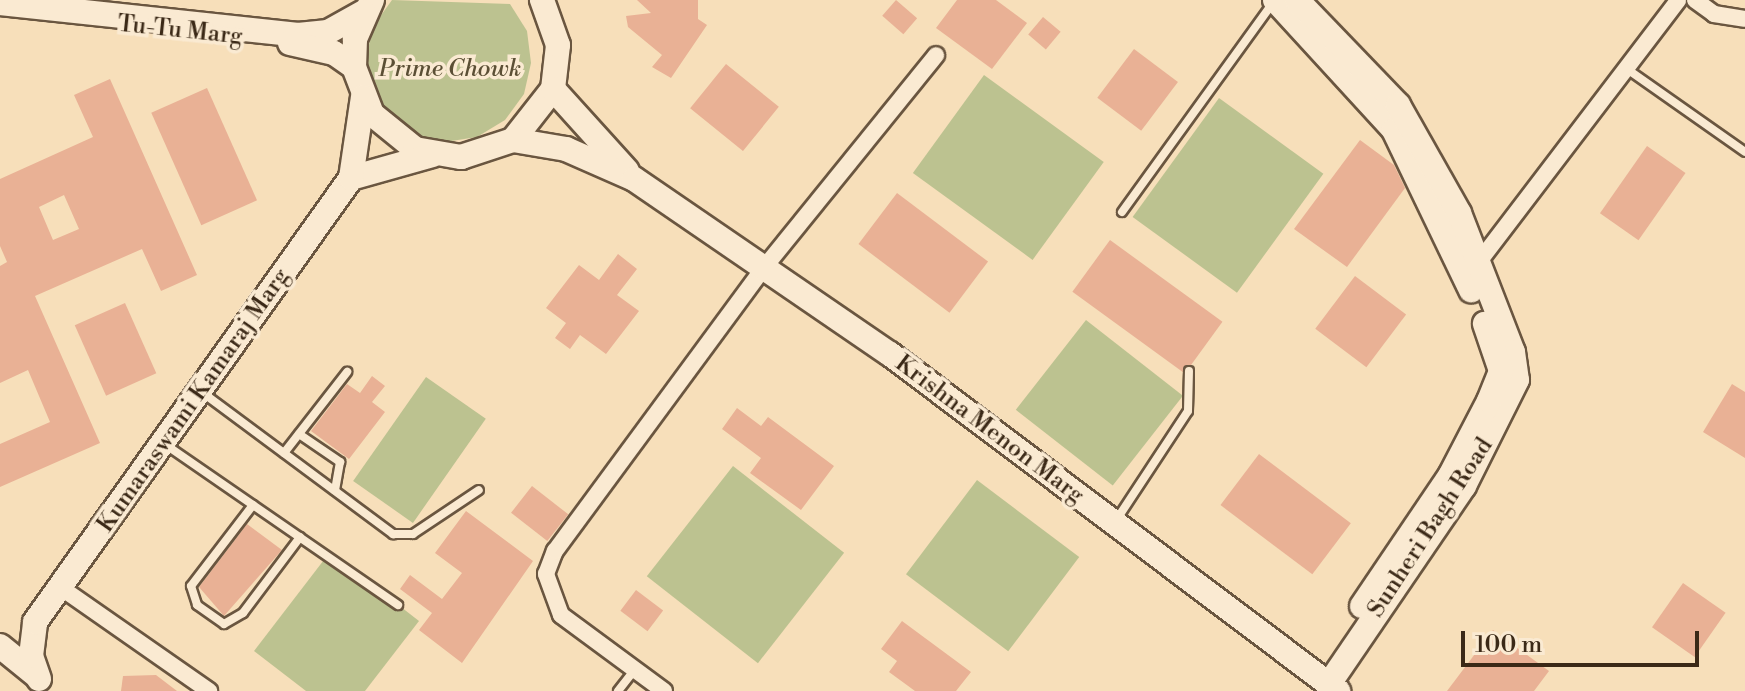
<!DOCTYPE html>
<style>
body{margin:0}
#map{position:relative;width:1745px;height:691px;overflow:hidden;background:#f7dfba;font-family:"Libre Bodoni",serif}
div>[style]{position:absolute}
.green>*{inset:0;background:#bcc290;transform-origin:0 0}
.building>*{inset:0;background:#e9b195;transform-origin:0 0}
.roads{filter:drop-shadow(2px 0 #6a5640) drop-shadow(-2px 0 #6a5640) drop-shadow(0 2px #6a5640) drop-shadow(0 -2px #6a5640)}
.lane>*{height:8px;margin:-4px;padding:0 4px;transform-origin:4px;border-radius:4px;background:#faead2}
.street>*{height:16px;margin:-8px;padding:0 8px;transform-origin:8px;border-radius:8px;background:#faead2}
.secondary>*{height:24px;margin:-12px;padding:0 12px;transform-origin:12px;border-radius:12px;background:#faead2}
span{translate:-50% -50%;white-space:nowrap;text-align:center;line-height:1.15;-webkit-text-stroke:7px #faead2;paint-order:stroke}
.street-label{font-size:24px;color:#3b2917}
.park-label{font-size:24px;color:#5b4f35;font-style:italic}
.scale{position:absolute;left:1461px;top:631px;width:238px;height:36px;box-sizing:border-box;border:4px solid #3b2917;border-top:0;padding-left:10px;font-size:24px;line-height:28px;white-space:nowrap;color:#3b2917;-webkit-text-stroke:6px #faead2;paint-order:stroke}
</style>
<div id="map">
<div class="green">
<i style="clip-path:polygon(392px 0,510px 4px,527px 31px,531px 63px,524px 94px,505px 120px,477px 137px,445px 142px,414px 134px,388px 115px,371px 88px,366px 56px,374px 25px)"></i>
<i style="left:984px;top:75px;width:148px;height:121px;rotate:36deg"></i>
<i style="left:1219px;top:98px;width:129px;height:147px;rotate:36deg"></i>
<i style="left:1086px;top:320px;width:123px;height:114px;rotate:38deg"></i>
<i style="left:426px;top:377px;width:73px;height:127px;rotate:35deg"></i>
<i style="left:733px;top:466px;width:141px;height:140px;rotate:38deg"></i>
<i style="left:977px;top:480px;width:128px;height:118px;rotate:37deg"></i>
<i style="clip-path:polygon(330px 552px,419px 621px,365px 691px,306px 691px,254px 651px)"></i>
</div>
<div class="building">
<i style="clip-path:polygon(637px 0,698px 0,698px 19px,707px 25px,671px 78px,652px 67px,662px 55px,628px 27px,626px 16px,651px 13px)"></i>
<i style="left:896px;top:0;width:28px;height:21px;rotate:41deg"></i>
<i style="clip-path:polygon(957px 0,996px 0,1027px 23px,992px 69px,936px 28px)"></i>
<i style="left:1043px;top:17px;width:23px;height:23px;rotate:40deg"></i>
<i style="left:1134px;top:49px;width:55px;height:61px;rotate:37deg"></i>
<i style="left:726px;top:64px;width:68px;height:57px;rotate:39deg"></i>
<i style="clip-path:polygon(evenodd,110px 79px,197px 275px,161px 291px,142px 249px,35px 296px,100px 443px,0 487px,0 444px,50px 422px,28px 370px,0 383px,0 266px,7px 262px,0 246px,0 179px,93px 137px,74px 95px,110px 79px,64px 195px,79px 229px,53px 240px,39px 207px,64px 195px)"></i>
<i style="left:207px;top:88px;width:123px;height:61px;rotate:66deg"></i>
<i style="clip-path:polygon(1360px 140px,1394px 165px,1405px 188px,1347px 267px,1294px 229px)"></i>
<i style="left:1647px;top:146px;width:47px;height:82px;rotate:35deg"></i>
<i style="left:897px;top:193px;width:114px;height:64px;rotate:37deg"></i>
<i style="left:1110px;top:240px;width:139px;height:64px;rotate:36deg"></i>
<i style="clip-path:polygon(618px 254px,637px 269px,617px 295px,639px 311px,606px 354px,580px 335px,570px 349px,555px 338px,566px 323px,546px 308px,579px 265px,599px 280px)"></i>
<i style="left:1355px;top:276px;width:64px;height:66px;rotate:37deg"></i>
<i style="left:125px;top:303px;width:77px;height:55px;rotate:66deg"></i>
<i style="clip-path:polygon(372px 376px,385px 386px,372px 402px,385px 412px,349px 459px,311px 431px,347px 384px,360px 393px)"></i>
<i style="clip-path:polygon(1732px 384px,1745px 392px,1745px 458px,1703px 432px)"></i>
<i style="clip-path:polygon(737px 408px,761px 426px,768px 417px,834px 466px,801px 510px,750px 473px,761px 458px,722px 429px)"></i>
<i style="left:1259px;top:454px;width:115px;height:64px;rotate:37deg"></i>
<i style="left:532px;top:486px;width:46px;height:34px;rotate:38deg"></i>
<i style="clip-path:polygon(466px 511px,533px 561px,462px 663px,419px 630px,432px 613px,400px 589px,410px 575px,442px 599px,462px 573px,435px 553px)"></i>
<i style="clip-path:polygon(247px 524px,282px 550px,224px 616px,199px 587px)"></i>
<i style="left:1683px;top:583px;width:52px;height:54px;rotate:35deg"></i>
<i style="left:636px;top:590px;width:34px;height:26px;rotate:37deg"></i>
<i style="clip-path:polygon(902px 621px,971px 672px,956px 691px,915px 691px,889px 672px,897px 661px,881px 649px)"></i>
<i style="clip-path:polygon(1493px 630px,1549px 671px,1534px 691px,1447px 691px)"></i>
<i style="clip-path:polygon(156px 675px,177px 691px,121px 691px,123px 676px)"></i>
</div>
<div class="roads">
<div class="lane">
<i style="left:1627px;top:69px;width:144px;rotate:35.1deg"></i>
<i style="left:1122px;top:212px;width:260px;rotate:-54.2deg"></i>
<i style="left:203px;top:393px;width:237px;rotate:36.6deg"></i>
<i style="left:393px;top:534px;width:20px"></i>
<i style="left:413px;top:534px;width:79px;rotate:-33.7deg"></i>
<i style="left:299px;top:434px;width:50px;rotate:34.3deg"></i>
<i style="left:340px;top:462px;width:29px;rotate:100deg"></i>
<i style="left:166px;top:445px;width:282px;rotate:34.6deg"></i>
<i style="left:284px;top:453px;width:103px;rotate:-52.1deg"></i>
<i style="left:253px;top:505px;width:102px;rotate:127.4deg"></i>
<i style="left:191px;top:586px;width:20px;rotate:72deg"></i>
<i style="left:197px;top:605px;width:33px;rotate:35deg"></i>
<i style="left:224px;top:624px;width:22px;rotate:-30deg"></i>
<i style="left:243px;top:613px;width:95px;rotate:-53.1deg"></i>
<i style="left:1117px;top:519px;width:129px;rotate:-56.7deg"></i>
<i style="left:1188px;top:411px;width:40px;rotate:-88.6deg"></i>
<i style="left:618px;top:691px;width:28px;rotate:-52deg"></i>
</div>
<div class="street">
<i style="left:1695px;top:0;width:24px;rotate:36deg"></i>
<i style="left:1714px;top:14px;width:31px;rotate:9deg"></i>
<i style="left:1478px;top:263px;width:330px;rotate:-52.7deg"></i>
<i style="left:60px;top:587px;width:182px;rotate:34.9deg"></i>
<i style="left:664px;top:691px;width:128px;rotate:-143.6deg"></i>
<i style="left:561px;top:615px;width:44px;rotate:-110.1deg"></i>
<i style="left:546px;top:574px;width:25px;rotate:-69deg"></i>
<i style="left:555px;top:551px;width:350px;rotate:-53.6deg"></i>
<i style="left:763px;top:269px;width:275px;rotate:-51deg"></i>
</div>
<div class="secondary">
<i style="left:372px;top:0;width:43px;rotate:113.6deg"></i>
<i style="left:355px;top:39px;width:28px;rotate:92deg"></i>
<i style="left:354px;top:67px;width:50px;rotate:69deg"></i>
<i style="left:372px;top:114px;width:55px;rotate:39.1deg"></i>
<i style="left:415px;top:149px;width:47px;rotate:9.9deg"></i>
<i style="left:461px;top:157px;width:55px;rotate:-18.1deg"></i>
<i style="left:513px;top:140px;width:65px;rotate:-51.9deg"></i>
<i style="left:553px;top:89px;width:44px;rotate:-83.5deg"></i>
<i style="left:558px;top:45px;width:48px;rotate:-109.6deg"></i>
<i style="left:1275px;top:0;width:176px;rotate:47.5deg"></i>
<i style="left:1394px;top:130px;width:178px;rotate:64.3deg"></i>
<i style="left:1297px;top:0;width:146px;rotate:46.1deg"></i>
<i style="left:1398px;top:105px;width:124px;rotate:60.5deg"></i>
<i style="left:1459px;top:213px;width:149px;rotate:68.8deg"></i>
<i style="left:1513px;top:352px;width:28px;rotate:82deg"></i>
<i style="left:1517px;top:380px;width:119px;rotate:116.6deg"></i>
<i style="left:1464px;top:486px;width:240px;rotate:124.3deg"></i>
<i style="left:0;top:3px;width:300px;rotate:6.1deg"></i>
<i style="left:298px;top:35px;width:30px;rotate:-6deg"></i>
<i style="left:328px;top:32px;width:41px;rotate:-29.1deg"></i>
<i style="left:290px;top:43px;width:45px;rotate:12.8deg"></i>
<i style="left:334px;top:53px;width:24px;rotate:35deg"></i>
<i style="left:553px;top:89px;width:110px;rotate:47.9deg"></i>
<i style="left:513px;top:140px;width:54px;rotate:9.6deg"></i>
<i style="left:566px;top:149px;width:74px;rotate:23.8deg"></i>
<i style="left:634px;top:179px;width:310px;rotate:34.4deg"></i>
<i style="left:890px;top:354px;width:561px;rotate:36.95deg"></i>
<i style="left:351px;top:178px;width:85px;rotate:-15.7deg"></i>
<i style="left:1362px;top:606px;width:157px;rotate:-55.9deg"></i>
<i style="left:1450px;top:476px;width:85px;rotate:-62.5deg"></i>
<i style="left:1489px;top:401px;width:32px;rotate:-68deg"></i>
<i style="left:1501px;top:371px;width:50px;rotate:-108.8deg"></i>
<i style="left:0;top:646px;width:48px;rotate:39deg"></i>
<i style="left:39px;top:679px;width:24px;rotate:-109deg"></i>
<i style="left:31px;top:656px;width:34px;rotate:-83deg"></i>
<i style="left:35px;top:622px;width:545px;rotate:-54.56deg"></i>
<i style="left:351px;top:178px;width:82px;rotate:-81.6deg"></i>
</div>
</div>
<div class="street-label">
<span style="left:180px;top:31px;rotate:6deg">Tu-Tu Marg</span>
<span style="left:194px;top:401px;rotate:-55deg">Kumaraswami Kamaraj Marg</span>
<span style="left:989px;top:430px;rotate:37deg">Krishna Menon Marg</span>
<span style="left:1431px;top:528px;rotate:-57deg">Sunheri Bagh Road</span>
</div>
<div class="park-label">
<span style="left:450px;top:70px">Prime Chowk</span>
</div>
<div class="scale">100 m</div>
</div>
